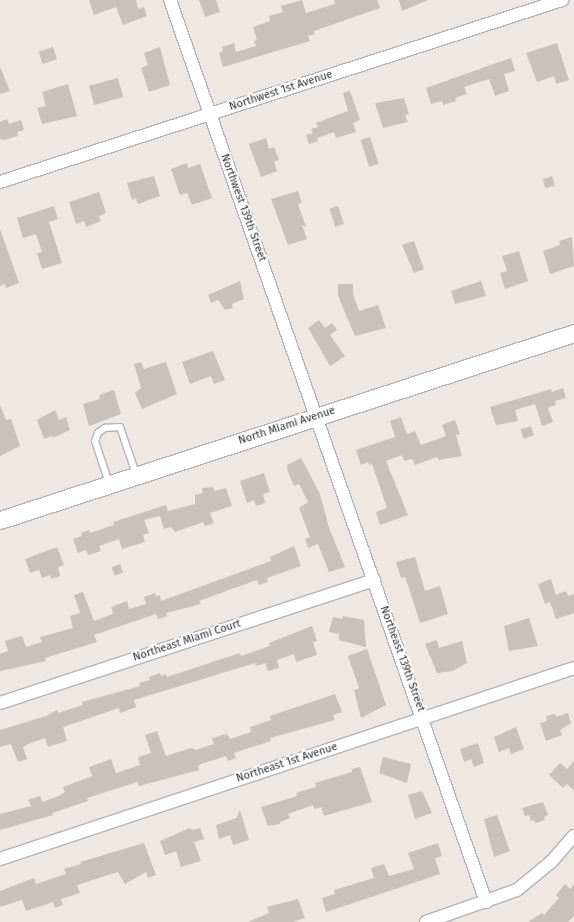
<!DOCTYPE html>
<style>
body{margin:0}
#map{position:relative;width:574px;height:922px;overflow:hidden;background:#efe7e1;font-family:"Fira Sans",sans-serif}
div>[style]{position:absolute}
.building>*{inset:0;background:#c8c2bc;transform-origin:0 0}
.roads{filter:drop-shadow(1px 0 #b1b4be) drop-shadow(-1px 0 #b1b4be) drop-shadow(0 1px #b1b4be) drop-shadow(0 -1px #b1b4be)}
.lane>*{height:6px;margin:-3px;padding:0 3px;transform-origin:3px;border-radius:3px;background:#fff}
.street>*{height:12px;margin:-6px;padding:0 6px;transform-origin:6px;border-radius:6px;background:#fff}
.secondary>*{height:17px;margin:-8.5px;padding:0 8.5px;transform-origin:8.5px;border-radius:8.5px;background:#fff}
span{translate:-50% -50%;white-space:nowrap;text-align:center;line-height:1.15;-webkit-text-stroke:3.5px #fff;paint-order:stroke}
.street-label{font-size:11px;color:#2e2e2e}
</style>
<div id="map">
<div class="building">
<i style="clip-path:polygon(89px 0,136px 0,138px 9px,144px 7px,147px 16px,123px 25px,116px 7px,94px 15px)"></i>
<i style="clip-path:polygon(199px 0,216px 0,220px 12px,205px 17px)"></i>
<i style="clip-path:polygon(302px 0,306px 13px,335px 4px,334px 0,377px 0,380px 8px,314px 31px,315px 34px,308px 36px,310px 41px,223px 67px,219px 53px,223px 51px,222px 47px,234px 43px,236px 52px,256px 46px,254px 41px,257px 40px,253px 27px,270px 21px,269px 16px,283px 12px,281px 6px)"></i>
<i style="clip-path:polygon(399px 0,426px 0,426px 1px,402px 11px)"></i>
<i style="clip-path:polygon(557px 43px,569px 80px,556px 84px,554px 76px,537px 82px,526px 53px)"></i>
<i style="left:53px;top:47px;width:13px;height:15px;rotate:72deg"></i>
<i style="clip-path:polygon(160px 47px,170px 85px,149px 92px,141px 68px,148px 65px,144px 53px)"></i>
<i style="clip-path:polygon(511px 58px,515px 71px,504px 74px,509px 91px,495px 96px,489px 79px,464px 87px,467px 94px,455px 98px,456px 101px,443px 105px,442px 101px,431px 104px,426px 88px)"></i>
<i style="clip-path:polygon(0 67px,10px 91px,0 94px)"></i>
<i style="left:118px;top:78px;width:20px;height:30px;rotate:75deg"></i>
<i style="clip-path:polygon(68px 84px,77px 116px,42px 124px,37px 108px,46px 106px,42px 92px)"></i>
<i style="clip-path:polygon(350px 91px,360px 120px,353px 123px,356px 132px,336px 138px,334px 132px,317px 138px,318px 141px,309px 144px,306px 135px,313px 133px,311px 129px,318px 127px,316px 123px,348px 111px,343px 93px)"></i>
<i style="clip-path:polygon(404px 98px,409px 114px,405px 115px,408px 122px,383px 128px,375px 103px)"></i>
<i style="clip-path:polygon(7px 119px,9px 124px,21px 120px,24px 130px,17px 132px,18px 136px,4px 140px,0 139px,0 122px)"></i>
<i style="left:370px;top:137px;width:28px;height:10px;rotate:72deg"></i>
<i style="clip-path:polygon(266px 138px,269px 149px,274px 147px,279px 160px,274px 162px,277px 171px,261px 177px,249px 144px)"></i>
<i style="clip-path:polygon(187px 163px,188px 168px,200px 164px,212px 198px,192px 205px,187px 193px,180px 195px,171px 169px)"></i>
<i style="clip-path:polygon(154px 176px,160px 196px,138px 204px,136px 198px,132px 200px,127px 183px)"></i>
<i style="clip-path:polygon(552px 176px,555px 186px,545px 188px,543px 179px)"></i>
<i style="clip-path:polygon(298px 191px,302px 203px,298px 204px,306px 227px,302px 225px,307px 239px,288px 245px,271px 199px)"></i>
<i style="clip-path:polygon(99px 192px,106px 213px,99px 216px,101px 221px,86px 227px,84px 221px,76px 224px,69px 202px)"></i>
<i style="clip-path:polygon(54px 206px,58px 219px,49px 222px,62px 263px,42px 269px,37px 253px,42px 252px,36px 234px,23px 238px,17px 218px)"></i>
<i style="left:338px;top:206px;width:19px;height:9px;rotate:72deg"></i>
<i style="clip-path:polygon(0 229px,19px 283px,6px 288px,5px 284px,0 286px)"></i>
<i style="clip-path:polygon(572px 237px,574px 266px,550px 274px,543px 251px,560px 245px,559px 241px)"></i>
<i style="clip-path:polygon(414px 241px,424px 269px,414px 273px,402px 245px)"></i>
<i style="clip-path:polygon(519px 251px,528px 281px,505px 289px,500px 273px,507px 271px,502px 256px)"></i>
<i style="clip-path:polygon(240px 281px,244px 299px,232px 304px,233px 308px,225px 310px,218px 300px,211px 303px,208px 295px)"></i>
<i style="clip-path:polygon(481px 281px,486px 296px,455px 304px,451px 291px)"></i>
<i style="clip-path:polygon(338px 284px,353px 284px,353px 294px,359px 311px,378px 305px,386px 328px,355px 336px,338px 296px)"></i>
<i style="clip-path:polygon(319px 320px,325px 328px,332px 323px,337px 330px,330px 335px,345px 356px,330px 366px,308px 328px)"></i>
<i style="clip-path:polygon(213px 351px,225px 380px,214px 384px,211px 376px,190px 384px,182px 362px)"></i>
<i style="clip-path:polygon(141px 362px,144px 369px,166px 362px,177px 394px,142px 409px,135px 393px,141px 388px,134px 364px)"></i>
<i style="clip-path:polygon(563px 388px,566px 398px,555px 401px,556px 405px,548px 408px,553px 422px,542px 426px,535px 404px,515px 410px,518px 421px,496px 425px,490px 407px,551px 389px,552px 392px)"></i>
<i style="clip-path:polygon(114px 390px,121px 414px,89px 426px,83px 404px,100px 399px,99px 395px)"></i>
<i style="clip-path:polygon(0 405px,6px 420px,11px 419px,20px 446px,0 456px)"></i>
<i style="clip-path:polygon(55px 410px,59px 420px,66px 417px,70px 430px,53px 438px,52px 436px,44px 439px,37px 420px)"></i>
<i style="clip-path:polygon(401px 417px,407px 434px,415px 431px,421px 445px,446px 436px,442px 425px,455px 420px,460px 434px,456px 435px,462px 456px,439px 460px,437px 457px,415px 465px,412px 459px,404px 461px,402px 455px,386px 461px,408px 515px,380px 525px,376px 512px,387px 508px,372px 464px,369px 465px,368px 462px,361px 465px,356px 450px,395px 437px,390px 421px)"></i>
<i style="left:531px;top:426px;width:10px;height:11px;rotate:73deg"></i>
<i style="clip-path:polygon(301px 458px,320px 494px,329px 528px,345px 567px,329px 572px,318px 544px,308px 548px,305px 539px,310px 537px,299px 508px,308px 502px,299px 484px,294px 486px,288px 472px,287px 465px)"></i>
<i style="clip-path:polygon(264px 473px,270px 492px,263px 494px,265px 503px,256px 506px,254px 500px,247px 503px,240px 481px)"></i>
<i style="clip-path:polygon(213px 487px,214px 491px,226px 488px,232px 506px,210px 513px,214px 523px,205px 526px,203px 522px,175px 532px,171px 527px,164px 529px,160px 516px,144px 520px,149px 533px,143px 535px,145px 542px,122px 549px,119px 539px,99px 546px,101px 551px,88px 555px,86px 550px,78px 553px,73px 539px,82px 536px,81px 533px,89px 530px,90px 533px,114px 525px,113px 522px,166px 505px,168px 511px,195px 504px,195px 495px,203px 493px,202px 488px)"></i>
<i style="clip-path:polygon(294px 546px,301px 566px,267px 578px,268px 582px,259px 585px,257px 580px,199px 601px,201px 604px,166px 613px,167px 616px,158px 619px,156px 614px,94px 635px,97px 642px,45px 658px,46px 661px,0 671px,0 654px,8px 651px,5px 641px,22px 636px,26px 647px,42px 642px,40px 637px,73px 628px,70px 616px,80px 613px,74px 595px,83px 592px,94px 621px,113px 614px,111px 607px,127px 601px,129px 609px,146px 604px,144px 597px,155px 593px,156px 596px,160px 595px,161px 601px,271px 561px,270px 557px)"></i>
<i style="clip-path:polygon(57px 547px,64px 565px,58px 567px,60px 576px,51px 579px,50px 575px,42px 578px,39px 570px,30px 573px,25px 559px)"></i>
<i style="clip-path:polygon(415px 557px,425px 591px,440px 586px,448px 614px,420px 623px,409px 588px,405px 577px,401px 578px,396px 562px)"></i>
<i style="left:120px;top:564px;width:9px;height:9px;rotate:69deg"></i>
<i style="clip-path:polygon(551px 579px,556px 595px,566px 591px,568px 596px,574px 594px,574px 613px,556px 619px,550px 602px,545px 604px,538px 584px)"></i>
<i style="clip-path:polygon(343px 616px,364px 620px,366px 647px,339px 640px,339px 634px,329px 632px,333px 617px,342px 619px)"></i>
<i style="clip-path:polygon(529px 618px,538px 646px,509px 651px,504px 626px)"></i>
<i style="clip-path:polygon(312px 626px,317px 641px,313px 642px,317px 655px,296px 662px,294px 654px,277px 660px,279px 668px,268px 671px,265px 663px,256px 666px,255px 663px,134px 700px,136px 707px,120px 713px,119px 708px,63px 727px,67px 741px,48px 747px,45px 738px,28px 744px,23px 747px,27px 759px,18px 762px,11px 744px,0 747px,0 730px,46px 716px,57px 710px,58px 713px,83px 705px,82px 702px,140px 686px,139px 683px,150px 680px,149px 677px,160px 673px,161px 676px,166px 674px,167px 677px,240px 653px,241px 656px,270px 646px,269px 643px)"></i>
<i style="clip-path:polygon(437px 640px,439px 648px,462px 641px,467px 663px,453px 671px,437px 673px,425px 644px)"></i>
<i style="clip-path:polygon(367px 649px,386px 705px,361px 718px,354px 690px,359px 688px,348px 656px)"></i>
<i style="clip-path:polygon(335px 694px,342px 712px,333px 715px,335px 720px,270px 738px,271px 741px,234px 753px,236px 758px,228px 761px,226px 756px,201px 764px,198px 766px,199px 770px,139px 786px,137px 782px,87px 798px,88px 801px,52px 813px,53px 815px,0 830px,0 814px,31px 806px,28px 800px,40px 796px,42px 802px,59px 796px,65px 792px,63px 787px,92px 776px,89px 767px,111px 759px,116px 773px,140px 765px,138px 757px,151px 753px,145px 735px,157px 731px,166px 756px,191px 748px,196px 750px,214px 744px,212px 738px,227px 734px,230px 739px,251px 732px,250px 727px,271px 720px,270px 716px)"></i>
<i style="clip-path:polygon(568px 713px,571px 723px,560px 730px,562px 735px,546px 741px,540px 723px,547px 721px,546px 717px,550px 715px,555px 714px,556px 717px)"></i>
<i style="clip-path:polygon(516px 727px,524px 749px,511px 754px,509px 748px,499px 752px,494px 737px)"></i>
<i style="clip-path:polygon(478px 743px,484px 763px,474px 767px,471px 759px,464px 762px,460px 749px)"></i>
<i style="clip-path:polygon(383px 757px,411px 764px,407px 783px,379px 773px)"></i>
<i style="clip-path:polygon(574px 761px,574px 790px,567px 784px,563px 788px,549px 775px,560px 763px,567px 769px)"></i>
<i style="clip-path:polygon(360px 767px,372px 802px,324px 816px,321px 807px,314px 809px,313px 805px,288px 814px,290px 818px,280px 822px,280px 824px,268px 826px,261px 807px,297px 796px,296px 793px,316px 787px,315px 783px,352px 772px,352px 769px)"></i>
<i style="clip-path:polygon(422px 791px,432px 813px,415px 819px,408px 795px)"></i>
<i style="clip-path:polygon(543px 802px,548px 815px,544px 817px,545px 820px,535px 823px,534px 820px,531px 821px,529px 815px,525px 816px,522px 808px)"></i>
<i style="clip-path:polygon(240px 810px,249px 840px,233px 845px,230px 835px,219px 839px,216px 825px,236px 818px)"></i>
<i style="clip-path:polygon(497px 815px,510px 851px,494px 857px,484px 819px)"></i>
<i style="clip-path:polygon(190px 828px,191px 830px,200px 828px,204px 839px,194px 842px,201px 861px,181px 867px,176px 851px,165px 855px,160px 841px)"></i>
<i style="clip-path:polygon(144px 843px,156px 875px,148px 878px,146px 872px,125px 884px,118px 872px,77px 885px,80px 893px,61px 899px,63px 905px,55px 908px,53px 902px,26px 911px,22px 900px,0 907px,0 891px,34px 878px,36px 884px,66px 874px,64px 869px,81px 864px,80px 862px)"></i>
<i style="clip-path:polygon(438px 843px,442px 856px,435px 858px,440px 874px,326px 912px,322px 898px,335px 894px,334px 890px,374px 878px,371px 868px,384px 864px,389px 876px,414px 869px,408px 853px)"></i>
<i style="clip-path:polygon(565px 884px,570px 889px,574px 884px,574px 916px,568px 922px,528px 922px,542px 913px,544px 915px,559px 898px,556px 895px)"></i>
<i style="clip-path:polygon(298px 899px,305px 918px,293px 922px,248px 922px,269px 913px,267px 907px)"></i>
</div>
<div class="roads">
<div class="lane">
<i style="left:109px;top:483px;width:44px;rotate:-108.4deg"></i>
<i style="left:95px;top:441px;width:9px;rotate:-69deg"></i>
<i style="left:98px;top:433px;width:9px;rotate:-36deg"></i>
<i style="left:105px;top:428px;width:15px;rotate:-4deg"></i>
<i style="left:120px;top:427px;width:50px;rotate:71.2deg"></i>
</div>
<div class="street">
<i style="left:170px;top:0;width:956px;rotate:70.69deg"></i>
<i style="left:0;top:182px;width:591px;rotate:-17.94deg"></i>
<i style="left:0;top:703px;width:394px;rotate:-18.2deg"></i>
<i style="left:0;top:859px;width:605px;rotate:-18.4deg"></i>
<i style="left:426px;top:922px;width:96px;rotate:-19.4deg"></i>
<i style="left:517px;top:890px;width:45px;rotate:-39.6deg"></i>
<i style="left:552px;top:861px;width:33px;rotate:-49deg"></i>
</div>
<div class="secondary">
<i style="left:0;top:520px;width:604px;rotate:-18.04deg"></i>
</div>
</div>
<div class="street-label">
<span style="left:281px;top:91px;rotate:-18deg">Northwest 1st Avenue</span>
<span style="left:243px;top:208px;rotate:70deg">Northwest 139th Street</span>
<span style="left:287px;top:426px;rotate:-18deg">North Miami Avenue</span>
<span style="left:187px;top:641px;rotate:-18deg">Northeast Miami Court</span>
<span style="left:402px;top:659px;rotate:70deg">Northeast 139th Street</span>
<span style="left:287px;top:763px;rotate:-18deg">Northeast 1st Avenue</span>
</div>
</div>
